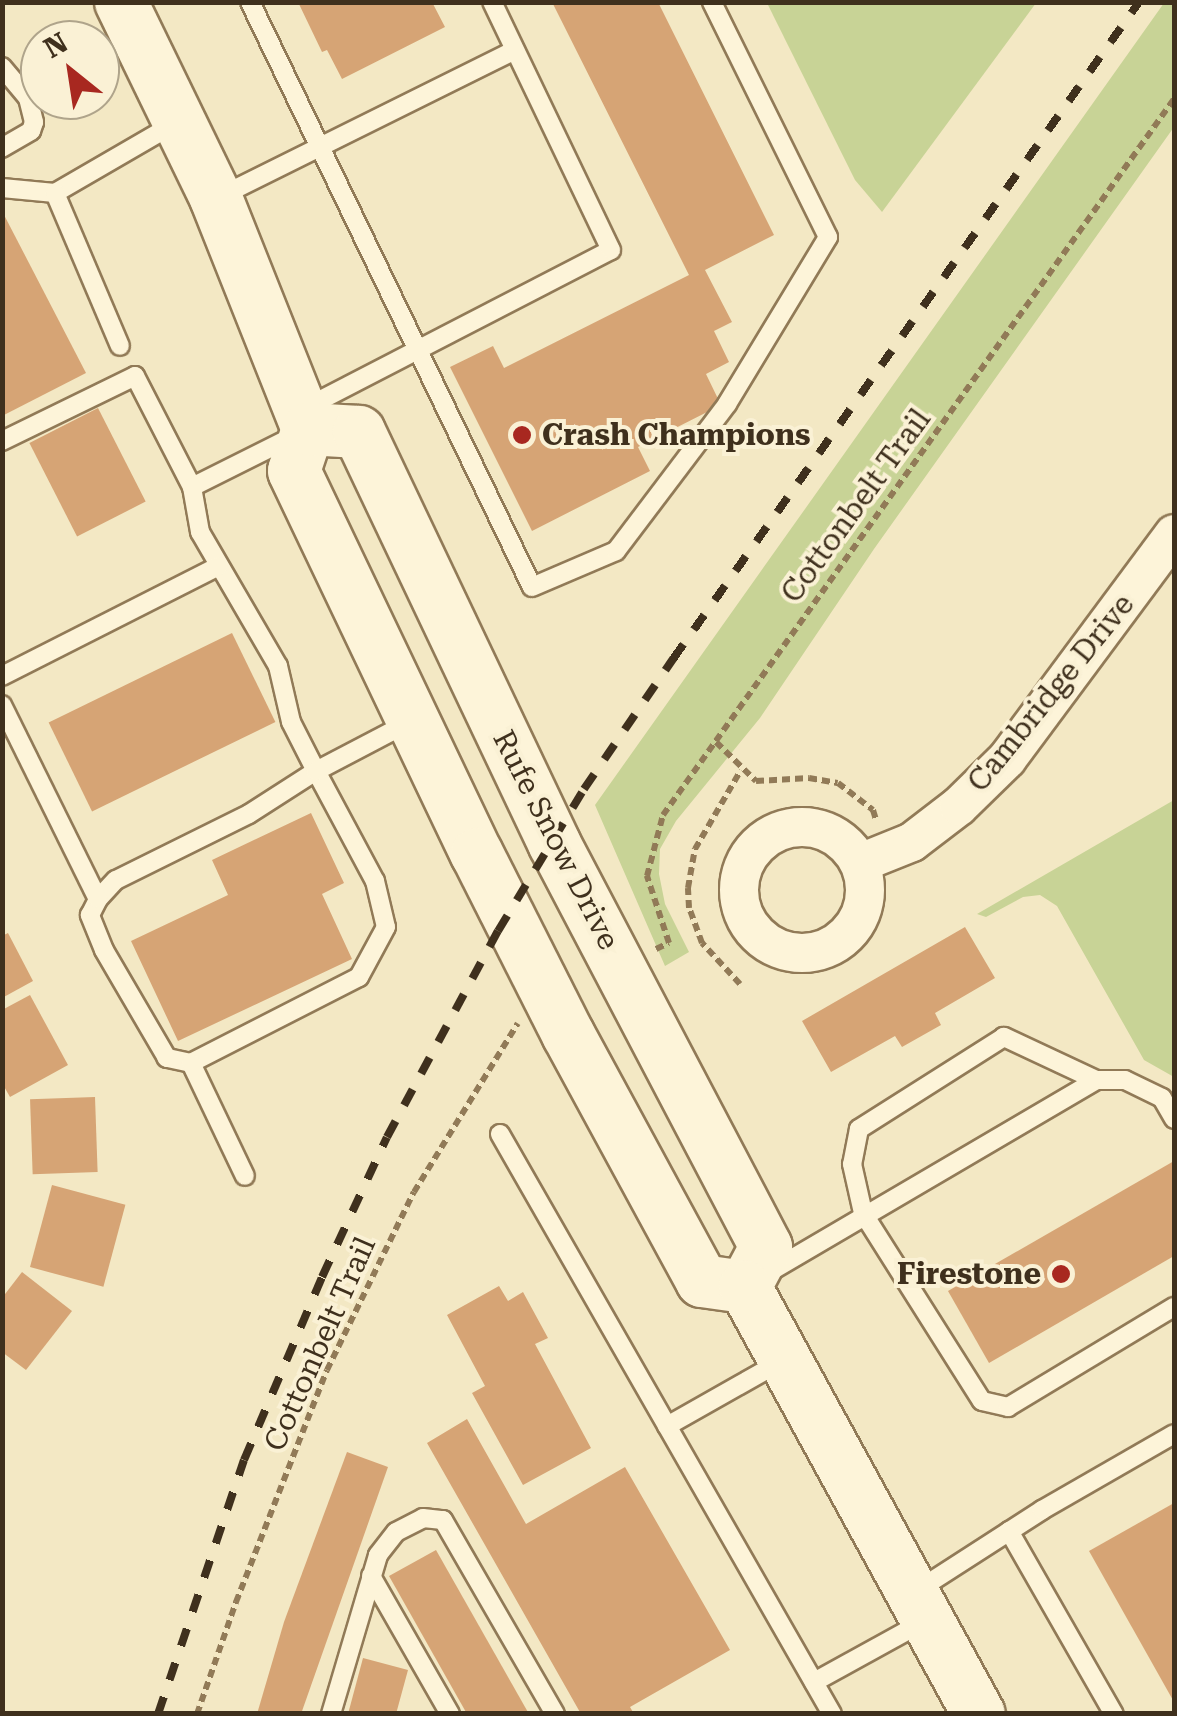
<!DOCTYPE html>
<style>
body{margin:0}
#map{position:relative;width:1177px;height:1716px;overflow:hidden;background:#f3e8c4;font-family:"Roboto Serif",serif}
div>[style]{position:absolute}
.green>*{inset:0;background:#c8d396}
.building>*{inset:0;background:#d6a475;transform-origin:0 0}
.path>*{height:6px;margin-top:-3px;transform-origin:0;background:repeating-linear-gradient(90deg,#917a57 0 8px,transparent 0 13px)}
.roads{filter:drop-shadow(2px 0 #917a57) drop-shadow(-2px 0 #917a57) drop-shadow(0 2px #917a57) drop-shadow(0 -2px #917a57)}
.lane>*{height:18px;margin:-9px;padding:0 9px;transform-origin:9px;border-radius:9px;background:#fdf4d9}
.street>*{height:38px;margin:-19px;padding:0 19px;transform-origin:19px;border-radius:19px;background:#fdf4d9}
.street>.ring{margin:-19px;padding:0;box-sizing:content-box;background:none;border:38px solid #fdf4d9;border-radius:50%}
.secondary>*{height:52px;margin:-26px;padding:0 26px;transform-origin:26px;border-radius:26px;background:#fdf4d9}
.rail>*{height:8px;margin-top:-4px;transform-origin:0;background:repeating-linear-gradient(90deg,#3f301d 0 18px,transparent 0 36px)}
.dots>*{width:28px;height:28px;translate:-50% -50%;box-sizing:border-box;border:5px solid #faf1d5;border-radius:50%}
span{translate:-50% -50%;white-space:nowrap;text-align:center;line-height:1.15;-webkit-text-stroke:8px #faf1d5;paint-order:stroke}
.poi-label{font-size:30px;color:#3f301d;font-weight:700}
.left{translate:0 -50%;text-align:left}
.right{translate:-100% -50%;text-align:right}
.street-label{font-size:30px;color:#3f301d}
.frame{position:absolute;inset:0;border:5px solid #3f301d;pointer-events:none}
.north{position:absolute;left:20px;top:20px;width:100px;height:100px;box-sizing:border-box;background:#faf1d5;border:2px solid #afa48b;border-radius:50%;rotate:330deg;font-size:28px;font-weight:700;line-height:40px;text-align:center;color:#3f301d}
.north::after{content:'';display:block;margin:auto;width:35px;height:45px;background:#a82820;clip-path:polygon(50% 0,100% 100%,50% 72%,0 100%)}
</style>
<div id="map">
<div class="green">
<i style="clip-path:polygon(767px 3px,1036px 3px,882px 212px,855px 180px)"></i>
<i style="clip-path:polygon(1164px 3px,1174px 3px,1174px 127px,874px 549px,760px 718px,676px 821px,660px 849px,659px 874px,665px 904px,689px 952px,665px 966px,595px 805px)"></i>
<i style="clip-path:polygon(1174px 800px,1174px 1077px,1144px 1060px,1057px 906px,1040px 895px,1023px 897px,986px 917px,977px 914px)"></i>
</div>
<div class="building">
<i style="clip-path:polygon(298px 2px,432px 2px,445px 27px,342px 79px,327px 50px,322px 52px)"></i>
<i style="clip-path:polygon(552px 2px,658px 2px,774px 235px,705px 270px,732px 322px,714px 331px,729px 362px,706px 374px,721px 405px,638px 447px,650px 471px,532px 531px,450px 367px,493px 346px,504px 368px,689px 275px)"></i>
<i style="clip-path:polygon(2px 211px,86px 373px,2px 416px)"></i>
<i style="left:98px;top:408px;width:105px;height:77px;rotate:63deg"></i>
<i style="left:232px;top:633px;width:99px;height:204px;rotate:64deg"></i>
<i style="clip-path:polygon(311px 813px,344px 883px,322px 894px,352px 959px,178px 1041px,131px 941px,228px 895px,212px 860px)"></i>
<i style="clip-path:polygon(965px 927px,995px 978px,935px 1013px,941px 1025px,902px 1047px,895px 1036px,831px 1072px,802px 1021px)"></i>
<i style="clip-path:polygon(8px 933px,33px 981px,2px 998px,2px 936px)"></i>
<i style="clip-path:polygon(30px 995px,68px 1065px,10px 1097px,2px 1083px,2px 1010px)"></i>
<i style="left:95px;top:1097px;width:75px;height:65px;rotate:88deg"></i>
<i style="clip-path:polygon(1174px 1161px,1174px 1256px,989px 1363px,948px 1291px)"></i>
<i style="left:52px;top:1185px;width:76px;height:85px;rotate:15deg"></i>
<i style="clip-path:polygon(22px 1272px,72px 1311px,26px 1370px,2px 1352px,2px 1298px)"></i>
<i style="clip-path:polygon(499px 1286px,508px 1301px,523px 1292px,548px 1338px,535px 1344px,591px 1448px,523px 1485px,472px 1393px,485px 1386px,447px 1315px)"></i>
<i style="clip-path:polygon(467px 1419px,526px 1524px,625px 1467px,730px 1650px,630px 1707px,634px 1714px,581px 1714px,427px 1443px)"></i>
<i style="clip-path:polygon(347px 1452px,388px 1467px,301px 1714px,257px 1714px,284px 1622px)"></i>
<i style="clip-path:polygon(1174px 1503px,1174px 1702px,1089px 1551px)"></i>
<i style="clip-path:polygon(436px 1550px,529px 1714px,467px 1714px,389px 1576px)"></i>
<i style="clip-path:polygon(363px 1658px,408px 1670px,396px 1714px,348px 1714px)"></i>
</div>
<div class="path">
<i style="left:716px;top:742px;width:56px;rotate:44.3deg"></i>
<i style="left:756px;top:781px;width:53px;rotate:-3.2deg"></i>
<i style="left:809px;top:778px;width:29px;rotate:10deg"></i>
<i style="left:838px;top:783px;width:44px;rotate:37.6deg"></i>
<i style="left:873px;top:810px;width:10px;rotate:73deg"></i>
<i style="left:656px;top:949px;width:14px;rotate:-25deg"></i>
<i style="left:669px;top:943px;width:71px;rotate:-108.2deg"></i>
<i style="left:647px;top:876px;width:63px;rotate:-75.3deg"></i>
<i style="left:663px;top:815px;width:880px;rotate:-54.49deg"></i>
<i style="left:740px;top:984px;width:56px;rotate:-132.8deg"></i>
<i style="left:702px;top:943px;width:37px;rotate:-110deg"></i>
<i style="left:689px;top:908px;width:20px;rotate:-93deg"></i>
<i style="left:688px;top:888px;width:40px;rotate:-80deg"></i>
<i style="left:695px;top:849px;width:91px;rotate:-59.8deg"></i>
<i style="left:197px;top:1714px;width:119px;rotate:-70.8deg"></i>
<i style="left:236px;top:1602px;width:249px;rotate:-68.6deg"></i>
<i style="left:327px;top:1370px;width:198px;rotate:-64deg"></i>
<i style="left:414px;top:1192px;width:198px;rotate:-58.4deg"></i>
</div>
<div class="roads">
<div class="lane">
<i style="left:250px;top:2px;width:649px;rotate:64.26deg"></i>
<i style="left:532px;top:587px;width:91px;rotate:-23.2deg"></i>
<i style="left:616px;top:551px;width:184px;rotate:-52.9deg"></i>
<i style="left:727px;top:404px;width:195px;rotate:-58.8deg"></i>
<i style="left:828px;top:237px;width:262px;rotate:-116.3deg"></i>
<i style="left:2px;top:67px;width:40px;rotate:50deg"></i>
<i style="left:28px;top:98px;width:25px;rotate:76deg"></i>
<i style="left:34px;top:122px;width:9px;rotate:108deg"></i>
<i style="left:31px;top:131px;width:34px;rotate:150deg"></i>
<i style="left:2px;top:188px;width:53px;rotate:5.4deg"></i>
<i style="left:55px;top:193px;width:138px;rotate:-30.1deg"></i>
<i style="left:55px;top:193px;width:166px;rotate:67deg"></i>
<i style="left:221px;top:196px;width:328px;rotate:-26.4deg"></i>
<i style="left:305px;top:408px;width:344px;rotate:-27.3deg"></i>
<i style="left:611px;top:250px;width:275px;rotate:-115.6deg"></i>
<i style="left:2px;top:441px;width:148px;rotate:-26deg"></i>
<i style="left:135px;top:376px;width:125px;rotate:62.8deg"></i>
<i style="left:192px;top:487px;width:114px;rotate:-26.6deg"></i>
<i style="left:192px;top:487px;width:46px;rotate:79.9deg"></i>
<i style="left:200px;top:532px;width:155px;rotate:59.8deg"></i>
<i style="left:278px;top:666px;width:57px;rotate:76.9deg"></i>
<i style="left:291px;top:722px;width:55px;rotate:63deg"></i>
<i style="left:316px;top:771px;width:125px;rotate:61.8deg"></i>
<i style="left:375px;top:881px;width:47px;rotate:76.6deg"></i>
<i style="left:386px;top:927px;width:57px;rotate:118.4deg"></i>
<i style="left:359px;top:977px;width:189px;rotate:152.9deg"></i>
<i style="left:191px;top:1063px;width:25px;rotate:-168deg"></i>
<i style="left:167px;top:1058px;width:125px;rotate:-120.3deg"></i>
<i style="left:104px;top:950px;width:38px;rotate:-112deg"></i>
<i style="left:90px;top:915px;width:18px;rotate:-63deg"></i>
<i style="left:98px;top:899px;width:26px;rotate:-47deg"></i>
<i style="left:116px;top:880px;width:148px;rotate:-26.4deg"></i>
<i style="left:249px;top:814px;width:80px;rotate:-32.7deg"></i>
<i style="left:316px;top:771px;width:104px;rotate:-27.6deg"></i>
<i style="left:2px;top:676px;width:243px;rotate:-26.9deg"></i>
<i style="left:2px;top:705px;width:216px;rotate:63.7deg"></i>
<i style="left:191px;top:1063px;width:125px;rotate:64.5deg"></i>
<i style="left:1096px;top:1080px;width:102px;rotate:-154.9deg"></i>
<i style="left:1004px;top:1037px;width:172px;rotate:147.6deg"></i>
<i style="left:859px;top:1129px;width:36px;rotate:101deg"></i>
<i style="left:852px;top:1164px;width:50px;rotate:77.3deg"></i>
<i style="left:863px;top:1213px;width:222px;rotate:57.7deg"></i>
<i style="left:982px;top:1401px;width:27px;rotate:13deg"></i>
<i style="left:1008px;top:1407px;width:194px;rotate:-31.1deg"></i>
<i style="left:500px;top:1134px;width:668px;rotate:60.21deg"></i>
<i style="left:771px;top:1271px;width:377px;rotate:-30.4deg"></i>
<i style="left:1096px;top:1080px;width:29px"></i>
<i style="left:1125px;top:1080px;width:41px;rotate:25.9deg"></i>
<i style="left:1162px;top:1098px;width:24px;rotate:60deg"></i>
<i style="left:667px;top:1426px;width:130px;rotate:-29.5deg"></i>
<i style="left:1009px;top:1531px;width:211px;rotate:60.2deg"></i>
<i style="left:371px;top:1576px;width:159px;rotate:60.2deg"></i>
<i style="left:918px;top:1590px;width:148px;rotate:-32.8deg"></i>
<i style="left:1042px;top:1510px;width:152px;rotate:-29.9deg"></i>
<i style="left:814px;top:1682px;width:124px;rotate:-28.8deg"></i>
<i style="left:331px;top:1714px;width:166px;rotate:-73.5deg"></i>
<i style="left:378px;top:1555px;width:29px;rotate:-52deg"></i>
<i style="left:396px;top:1532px;width:30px;rotate:-27deg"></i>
<i style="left:423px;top:1518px;width:20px;rotate:6deg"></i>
<i style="left:443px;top:1520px;width:224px;rotate:60deg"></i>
</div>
<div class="street">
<i class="ring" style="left:739px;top:827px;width:88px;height:88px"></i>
<i style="left:860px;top:863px;width:56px;rotate:-22deg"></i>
<i style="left:912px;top:842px;width:59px;rotate:-37.5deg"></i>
<i style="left:959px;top:806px;width:67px;rotate:-44.4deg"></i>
<i style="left:1007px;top:759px;width:280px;rotate:-53.4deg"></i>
</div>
<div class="secondary">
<i style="left:121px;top:2px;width:218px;rotate:64.1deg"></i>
<i style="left:216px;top:198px;width:249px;rotate:68.3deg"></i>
<i style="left:308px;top:429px;width:44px;rotate:108.4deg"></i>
<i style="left:294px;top:471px;width:424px;rotate:64.5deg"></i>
<i style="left:477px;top:854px;width:202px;rotate:63.2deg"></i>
<i style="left:568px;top:1034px;width:281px;rotate:61.5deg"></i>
<i style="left:702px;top:1281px;width:43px;rotate:7.9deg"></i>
<i style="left:308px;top:429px;width:51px;rotate:3.4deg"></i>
<i style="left:359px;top:432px;width:455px;rotate:64.6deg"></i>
<i style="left:554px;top:843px;width:456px;rotate:62.3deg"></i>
<i style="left:766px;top:1247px;width:45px;rotate:117.7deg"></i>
<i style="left:745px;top:1287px;width:487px;rotate:61.3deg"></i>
</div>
</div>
<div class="rail">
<i style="left:158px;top:1714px;width:268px;rotate:-71.3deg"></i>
<i style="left:244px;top:1460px;width:199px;rotate:-66.9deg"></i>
<i style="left:322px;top:1277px;width:154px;rotate:-65.1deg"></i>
<i style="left:387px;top:1137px;width:234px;rotate:-61.7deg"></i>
<i style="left:498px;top:931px;width:166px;rotate:-58.8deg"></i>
<i style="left:584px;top:789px;width:158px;rotate:-55.6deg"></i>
<i style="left:673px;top:659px;width:805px;rotate:-54.65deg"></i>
</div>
<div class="dots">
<i style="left:522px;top:435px;background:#a82820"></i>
<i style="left:1061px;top:1274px;background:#a82820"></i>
</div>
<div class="poi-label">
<span class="left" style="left:542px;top:435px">Crash Champions</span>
<span class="right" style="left:1041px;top:1274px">Firestone</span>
</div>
<div class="street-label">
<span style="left:856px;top:506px;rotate:-54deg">Cottonbelt Trail</span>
<span style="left:1051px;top:693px;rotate:-51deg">Cambridge Drive</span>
<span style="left:556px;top:840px;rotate:63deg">Rufe Snow Drive</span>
<span style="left:320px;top:1344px;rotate:-66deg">Cottonbelt Trail</span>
</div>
<div class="frame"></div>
<div class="north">N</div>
</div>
